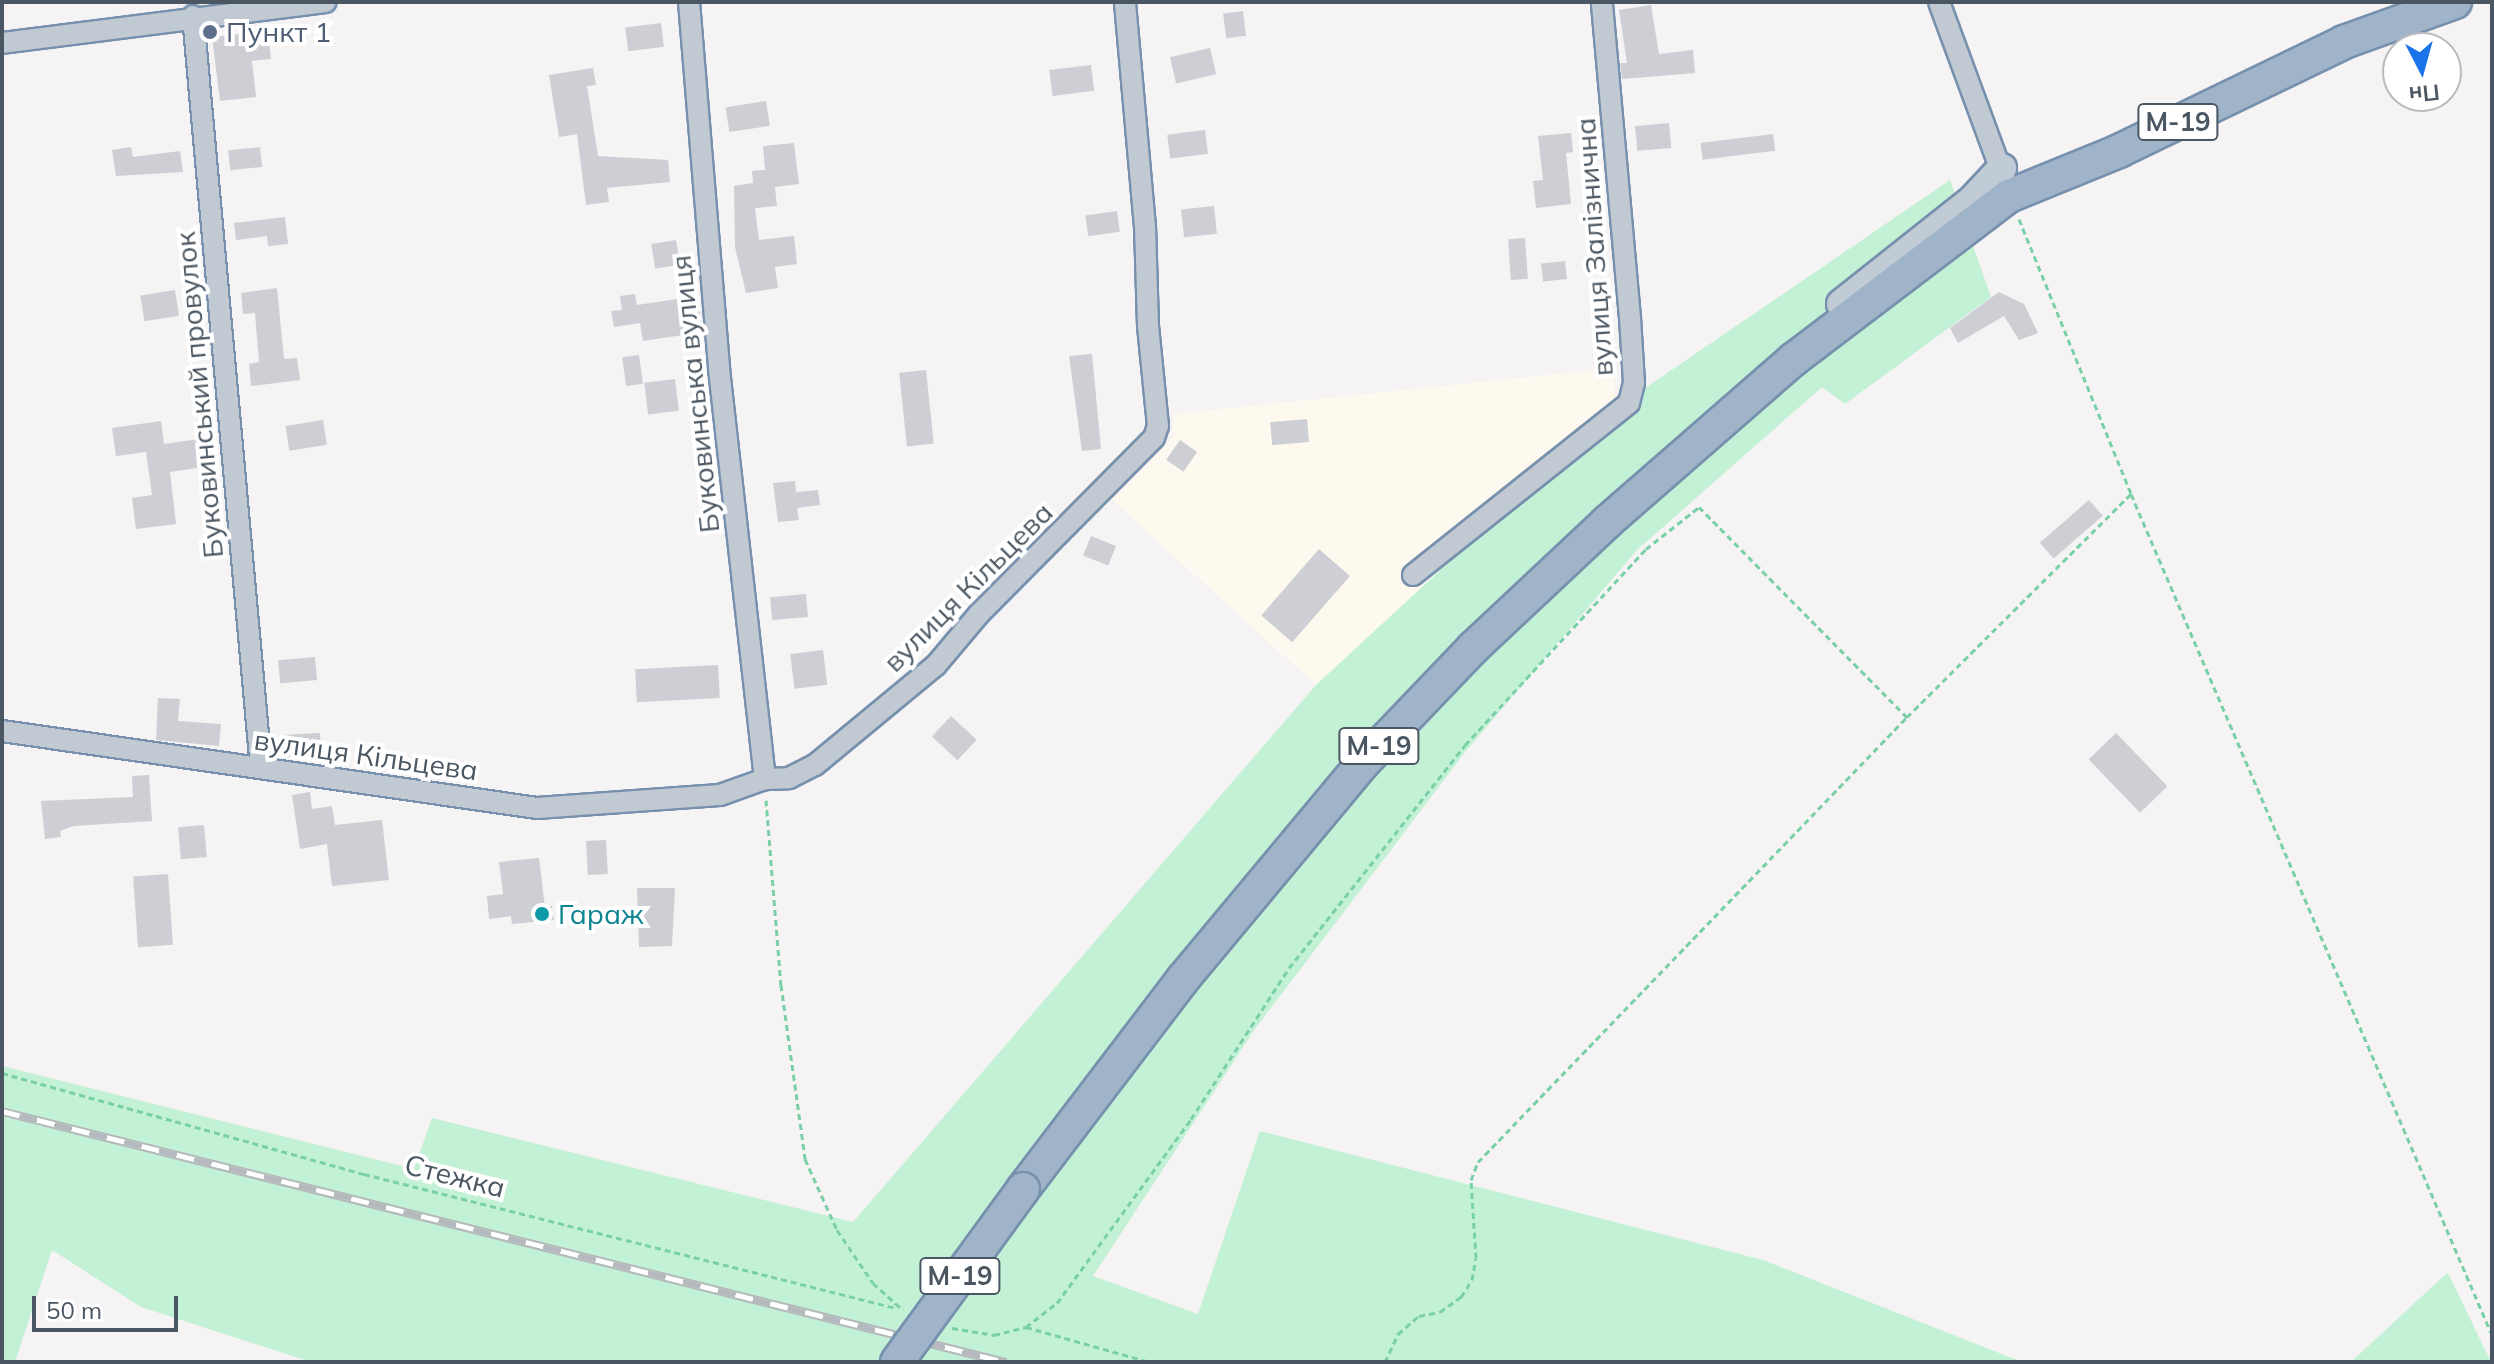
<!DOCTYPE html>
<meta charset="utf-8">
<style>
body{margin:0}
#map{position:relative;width:2494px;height:1364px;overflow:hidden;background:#f5f3f3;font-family:Mulish,sans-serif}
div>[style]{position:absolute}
.commercial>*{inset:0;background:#fdf9ef}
.green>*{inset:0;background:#c3f1d5}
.building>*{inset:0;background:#cdcfd5;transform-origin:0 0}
.path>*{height:3px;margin-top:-1.5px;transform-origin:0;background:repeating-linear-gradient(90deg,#7ad0a6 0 6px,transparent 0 10px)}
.roads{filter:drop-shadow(2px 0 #7690ad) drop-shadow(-2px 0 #7690ad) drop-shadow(0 2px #7690ad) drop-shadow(0 -2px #7690ad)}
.minor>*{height:20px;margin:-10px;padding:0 10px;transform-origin:10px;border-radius:10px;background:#c1cad2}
.secondary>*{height:28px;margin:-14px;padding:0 14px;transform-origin:14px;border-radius:14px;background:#c1cbd6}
.trunk>*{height:32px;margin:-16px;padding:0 16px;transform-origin:16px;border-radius:16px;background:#9fb4c9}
.rail>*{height:9px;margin-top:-4.5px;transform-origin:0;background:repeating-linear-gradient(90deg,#fff 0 18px,#b5b8bd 0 36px);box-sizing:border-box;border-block:2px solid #b5b8bd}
.bridges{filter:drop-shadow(2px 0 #7690ad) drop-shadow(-2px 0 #7690ad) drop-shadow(0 2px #7690ad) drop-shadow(0 -2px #7690ad)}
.trunk-bridge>*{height:32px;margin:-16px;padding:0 16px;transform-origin:16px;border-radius:16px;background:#9fb4c9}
.dots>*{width:22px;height:22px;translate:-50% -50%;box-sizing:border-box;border:4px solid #fff;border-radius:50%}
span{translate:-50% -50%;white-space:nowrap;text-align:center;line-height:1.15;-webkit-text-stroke:8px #fff;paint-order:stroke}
.shield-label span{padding:2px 6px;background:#fff;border:2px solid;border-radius:6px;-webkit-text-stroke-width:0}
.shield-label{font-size:26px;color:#4a5661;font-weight:700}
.service-label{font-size:28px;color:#4e5e75}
.left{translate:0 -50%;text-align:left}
.street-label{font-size:28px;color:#4a5661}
.culture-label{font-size:28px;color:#0d838f}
.frame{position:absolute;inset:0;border:4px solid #4a5661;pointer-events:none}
.north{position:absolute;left:2382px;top:32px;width:80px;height:80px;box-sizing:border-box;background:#fff;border:2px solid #b7bbc0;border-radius:50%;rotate:174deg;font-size:22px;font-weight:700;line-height:32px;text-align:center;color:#4a5661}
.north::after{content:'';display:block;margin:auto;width:28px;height:36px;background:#1a73e8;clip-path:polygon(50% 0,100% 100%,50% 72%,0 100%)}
.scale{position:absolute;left:32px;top:1296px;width:146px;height:36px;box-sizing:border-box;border:4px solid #4a5661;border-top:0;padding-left:10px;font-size:24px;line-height:28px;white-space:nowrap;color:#4a5661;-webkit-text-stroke:6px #fff;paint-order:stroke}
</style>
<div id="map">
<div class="commercial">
<i style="clip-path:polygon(1614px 368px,1616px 408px,1316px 685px,1112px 500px,1173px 437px,1173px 414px)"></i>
</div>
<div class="green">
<i style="clip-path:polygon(1950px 180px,1991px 297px,1845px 404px,1822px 387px,1637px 550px,1466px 751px,1255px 1029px,1093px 1276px,1198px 1314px,1260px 1131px,1763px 1260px,2022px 1362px,311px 1362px,141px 1307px,52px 1250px,15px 1362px,2px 1362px,2px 1066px,414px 1169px,432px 1118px,853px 1222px,1316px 685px,1616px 408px)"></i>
<i style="clip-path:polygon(2448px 1273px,2491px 1362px,2351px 1362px,2447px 1273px)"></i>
</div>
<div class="building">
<i style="clip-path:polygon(1651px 5px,1659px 54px,1693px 50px,1695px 73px,1622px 79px,1620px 63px,1627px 63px,1619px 10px)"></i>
<i style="left:1243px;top:11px;width:25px;height:20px;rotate:83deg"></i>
<i style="left:661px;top:23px;width:24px;height:36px;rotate:83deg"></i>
<i style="clip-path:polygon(268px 31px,271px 59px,252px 61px,256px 97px,220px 101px,212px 37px)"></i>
<i style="left:1210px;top:48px;width:27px;height:41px;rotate:77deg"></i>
<i style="left:1091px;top:65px;width:26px;height:42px;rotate:83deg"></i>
<i style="clip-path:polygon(593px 68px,596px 85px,587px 86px,598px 156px,668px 160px,670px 182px,607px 188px,609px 202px,586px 205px,577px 134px,559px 137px,549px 75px)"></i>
<i style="left:766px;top:101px;width:25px;height:41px;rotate:81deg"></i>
<i style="left:1669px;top:123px;width:25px;height:34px;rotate:85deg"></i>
<i style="left:1205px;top:130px;width:24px;height:38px;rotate:83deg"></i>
<i style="clip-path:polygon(1571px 133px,1573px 152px,1566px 153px,1571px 204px,1536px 208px,1533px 181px,1543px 180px,1538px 136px)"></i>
<i style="left:1773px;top:134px;width:17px;height:73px;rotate:83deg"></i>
<i style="clip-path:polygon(794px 143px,799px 184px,775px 187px,777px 206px,755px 208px,759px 240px,794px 236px,797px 264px,775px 267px,778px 288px,746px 293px,735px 247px,734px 186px,753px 183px,752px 171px,765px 170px,763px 146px)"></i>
<i style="clip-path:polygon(131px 147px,133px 157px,180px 151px,183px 172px,116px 176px,112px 150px)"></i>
<i style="left:260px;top:147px;width:20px;height:32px;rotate:84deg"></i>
<i style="left:1214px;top:206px;width:28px;height:33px;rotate:84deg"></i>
<i style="left:1117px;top:211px;width:21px;height:32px;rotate:82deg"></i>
<i style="clip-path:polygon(285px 217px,288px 244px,268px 246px,267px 236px,236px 240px,234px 223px)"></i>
<i style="left:1525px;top:238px;width:41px;height:17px;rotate:86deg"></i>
<i style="left:676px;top:240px;width:25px;height:25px;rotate:81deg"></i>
<i style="left:1565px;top:261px;width:18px;height:24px;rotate:84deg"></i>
<i style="clip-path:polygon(277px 288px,284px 359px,297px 358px,300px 380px,251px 386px,249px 364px,259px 362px,255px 313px,243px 314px,241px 293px)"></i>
<i style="left:175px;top:290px;width:26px;height:35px;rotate:81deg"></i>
<i style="clip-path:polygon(1999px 292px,2024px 304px,2038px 333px,2019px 340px,2004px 316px,1958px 343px,1950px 328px)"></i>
<i style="clip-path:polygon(635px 294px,637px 305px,684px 298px,686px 307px,699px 305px,703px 332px,643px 341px,640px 323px,614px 327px,611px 311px,622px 310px,620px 296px)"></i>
<i style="clip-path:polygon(1092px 354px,1101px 449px,1082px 451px,1069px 356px)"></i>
<i style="left:639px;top:355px;width:29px;height:17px;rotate:82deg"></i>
<i style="left:926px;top:370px;width:74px;height:27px;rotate:84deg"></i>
<i style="left:675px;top:379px;width:32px;height:31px;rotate:83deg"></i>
<i style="left:1307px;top:419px;width:23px;height:37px;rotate:85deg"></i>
<i style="left:323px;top:420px;width:25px;height:38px;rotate:81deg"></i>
<i style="clip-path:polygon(161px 421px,164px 444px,199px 439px,203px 467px,170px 472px,176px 524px,136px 529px,132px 498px,152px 495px,146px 452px,116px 456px,112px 428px)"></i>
<i style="left:1180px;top:440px;width:21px;height:24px;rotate:35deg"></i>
<i style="clip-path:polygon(795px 481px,796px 492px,818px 490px,820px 505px,797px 508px,799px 520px,778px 522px,773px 483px)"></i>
<i style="left:2089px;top:500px;width:21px;height:65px;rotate:49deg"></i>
<i style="left:1091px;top:536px;width:27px;height:21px;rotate:22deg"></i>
<i style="left:1319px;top:549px;width:41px;height:88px;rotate:41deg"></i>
<i style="left:806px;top:594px;width:23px;height:36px;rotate:85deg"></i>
<i style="left:823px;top:650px;width:35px;height:33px;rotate:83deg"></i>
<i style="left:315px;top:657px;width:23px;height:37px;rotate:85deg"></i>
<i style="left:718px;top:665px;width:33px;height:83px;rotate:87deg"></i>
<i style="clip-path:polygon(158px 698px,180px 699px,178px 721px,221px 724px,219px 746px,156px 740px)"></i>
<i style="left:951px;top:716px;width:35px;height:28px;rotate:43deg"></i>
<i style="left:320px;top:733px;width:22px;height:39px;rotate:87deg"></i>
<i style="left:2116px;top:733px;width:74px;height:38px;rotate:46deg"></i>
<i style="clip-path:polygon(149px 775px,152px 821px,74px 826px,60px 831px,61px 837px,45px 839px,41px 801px,133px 797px,132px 776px)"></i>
<i style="clip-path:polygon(310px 792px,312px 809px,332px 806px,335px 825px,382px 820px,389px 880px,332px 886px,327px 844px,300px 849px,292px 795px)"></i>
<i style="left:204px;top:825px;width:32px;height:26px;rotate:85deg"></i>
<i style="left:606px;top:840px;width:34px;height:20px;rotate:87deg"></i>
<i style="clip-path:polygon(539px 858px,545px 907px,552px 906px,554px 920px,512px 924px,511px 916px,489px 919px,487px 896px,503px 894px,499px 862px)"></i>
<i style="left:168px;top:874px;width:71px;height:35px;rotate:86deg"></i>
<i style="clip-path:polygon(637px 888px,675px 888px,672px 946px,639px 947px)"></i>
</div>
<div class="path">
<i style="left:2019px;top:219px;width:297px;rotate:67.8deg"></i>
<i style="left:2131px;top:494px;width:915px;rotate:66.77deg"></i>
<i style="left:766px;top:800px;width:186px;rotate:85.4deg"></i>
<i style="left:781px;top:985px;width:176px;rotate:82.1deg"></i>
<i style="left:805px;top:1159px;width:78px;rotate:65.7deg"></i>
<i style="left:837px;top:1230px;width:64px;rotate:55.8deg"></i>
<i style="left:873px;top:1283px;width:40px;rotate:42deg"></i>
<i style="left:2px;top:1073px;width:376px;rotate:15.6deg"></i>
<i style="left:364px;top:1174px;width:549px;rotate:14.14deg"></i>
<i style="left:1026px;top:1327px;width:129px;rotate:15.8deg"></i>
<i style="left:952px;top:1328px;width:43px;rotate:9.5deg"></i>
<i style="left:994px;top:1335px;width:33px;rotate:-14deg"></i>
<i style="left:1026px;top:1327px;width:39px;rotate:-38deg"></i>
<i style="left:1057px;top:1303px;width:228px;rotate:-53.9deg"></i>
<i style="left:1191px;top:1119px;width:180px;rotate:-57deg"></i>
<i style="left:1289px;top:968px;width:284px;rotate:-51.7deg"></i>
<i style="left:1465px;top:745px;width:267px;rotate:-47.3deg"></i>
<i style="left:1646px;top:549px;width:68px;rotate:-38.4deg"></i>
<i style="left:1699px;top:507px;width:296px;rotate:45.3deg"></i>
<i style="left:1385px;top:1362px;width:31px;rotate:-65deg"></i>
<i style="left:1398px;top:1334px;width:28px;rotate:-41deg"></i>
<i style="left:1419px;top:1316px;width:21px;rotate:-11deg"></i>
<i style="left:1440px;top:1312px;width:26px;rotate:-36deg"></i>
<i style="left:1461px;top:1297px;width:20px;rotate:-57deg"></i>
<i style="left:1472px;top:1280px;width:22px;rotate:-80deg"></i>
<i style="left:1476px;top:1258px;width:78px;rotate:-93.7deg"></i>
<i style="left:1471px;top:1180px;width:19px;rotate:-69deg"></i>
<i style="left:1478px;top:1162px;width:618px;rotate:-46.05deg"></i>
<i style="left:1907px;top:717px;width:316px;rotate:-44.9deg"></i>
</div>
<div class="roads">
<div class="minor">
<i style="left:689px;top:2px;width:368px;rotate:85.3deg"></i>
<i style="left:719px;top:369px;width:413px;rotate:83.6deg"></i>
<i style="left:1939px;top:2px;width:191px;rotate:69.8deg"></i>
<i style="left:193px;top:16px;width:755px;rotate:84.83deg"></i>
<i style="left:2px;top:43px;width:326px;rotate:-7.2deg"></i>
<i style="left:1413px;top:575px;width:276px;rotate:-38.5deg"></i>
<i style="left:1629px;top:403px;width:21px;rotate:-76deg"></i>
<i style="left:1634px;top:383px;width:65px;rotate:-93.5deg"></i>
<i style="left:1630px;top:318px;width:317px;rotate:-95.1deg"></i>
<i style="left:2px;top:731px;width:541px;rotate:8.19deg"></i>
<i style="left:537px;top:808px;width:183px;rotate:-4.1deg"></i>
<i style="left:720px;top:795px;width:48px;rotate:-19.6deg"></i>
<i style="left:765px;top:779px;width:24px;rotate:-2deg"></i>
<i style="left:789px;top:778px;width:29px;rotate:-27deg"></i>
<i style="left:815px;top:765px;width:157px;rotate:-39.6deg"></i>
<i style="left:936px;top:665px;width:67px;rotate:-49.9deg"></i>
<i style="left:979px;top:614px;width:248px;rotate:-45.2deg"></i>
<i style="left:1154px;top:438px;width:13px;rotate:-72deg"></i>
<i style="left:1158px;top:426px;width:100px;rotate:-95.7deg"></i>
<i style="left:1148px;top:326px;width:99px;rotate:-91.7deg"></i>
<i style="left:1145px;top:227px;width:226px;rotate:-95.1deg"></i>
</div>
<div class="secondary">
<i style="left:1841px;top:304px;width:167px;rotate:-38.4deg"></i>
<i style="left:1972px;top:200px;width:44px;rotate:-46.8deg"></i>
</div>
<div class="trunk">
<i style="left:1023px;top:1189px;width:264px;rotate:-52.7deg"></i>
<i style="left:1183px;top:979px;width:283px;rotate:-50.2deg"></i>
<i style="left:1364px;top:762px;width:158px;rotate:-46.3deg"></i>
<i style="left:1473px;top:648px;width:184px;rotate:-43.2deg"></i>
<i style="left:1607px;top:522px;width:248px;rotate:-41.1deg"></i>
<i style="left:1794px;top:359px;width:270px;rotate:-37.2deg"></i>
<i style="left:2009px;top:196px;width:119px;rotate:-22.2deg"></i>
<i style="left:2119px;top:151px;width:250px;rotate:-25.8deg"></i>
<i style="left:2344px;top:42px;width:118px;rotate:-19.8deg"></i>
</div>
</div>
<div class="rail">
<i style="left:2px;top:1111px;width:1035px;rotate:14.04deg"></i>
</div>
<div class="bridges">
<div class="trunk-bridge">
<i style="left:897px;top:1362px;width:214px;rotate:-53.9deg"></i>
</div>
</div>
<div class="dots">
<i style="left:210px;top:32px;background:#5c6f8a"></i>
<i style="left:542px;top:914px;background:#0f9aa8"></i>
</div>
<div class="shield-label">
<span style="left:2178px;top:122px">М-19</span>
<span style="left:1379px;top:746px">М-19</span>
<span style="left:960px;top:1276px">М-19</span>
</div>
<div class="service-label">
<span class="left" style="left:226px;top:32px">Пункт 1</span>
</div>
<div class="street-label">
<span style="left:1594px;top:247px;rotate:-94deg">вулиця Залізнична</span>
<span style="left:695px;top:394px;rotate:-96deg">Буковинська вулиця</span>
<span style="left:199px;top:395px;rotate:-95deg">Буковинський провулок</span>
<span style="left:968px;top:587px;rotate:-45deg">вулиця Кільцева</span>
<span style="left:366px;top:755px;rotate:8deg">вулиця Кільцева</span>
<span style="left:455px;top:1176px;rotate:14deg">Стежка</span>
</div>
<div class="culture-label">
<span class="left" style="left:558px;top:914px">Гараж</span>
</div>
<div class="frame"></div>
<div class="north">Пн</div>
<div class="scale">50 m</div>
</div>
